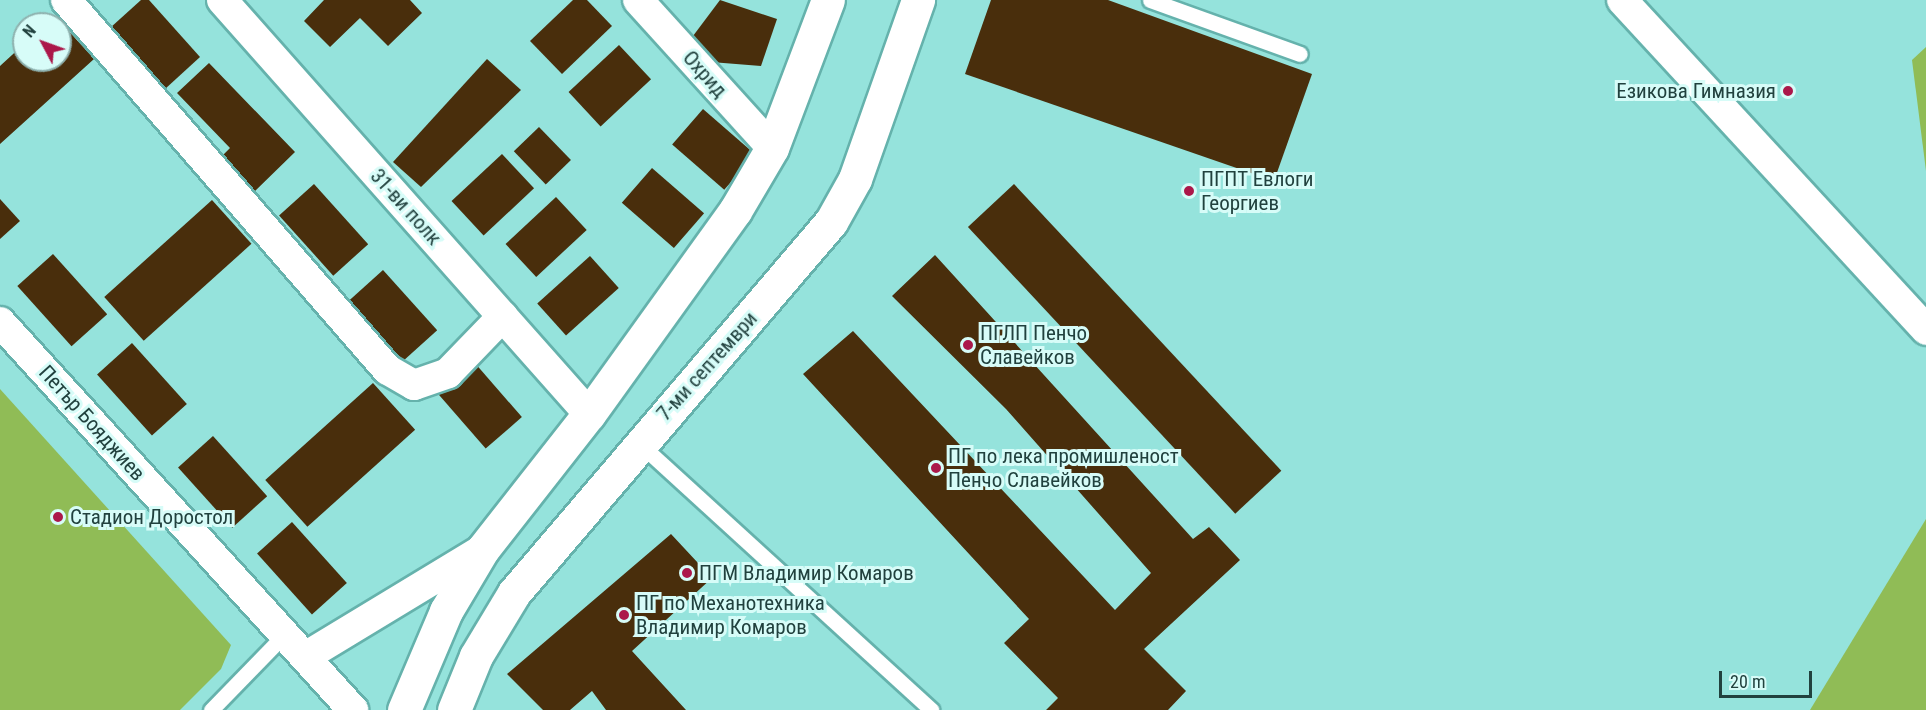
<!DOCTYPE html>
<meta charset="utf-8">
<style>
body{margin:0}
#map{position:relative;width:1926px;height:710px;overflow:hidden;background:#95e3dc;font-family:"Roboto Condensed",sans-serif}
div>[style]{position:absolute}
.green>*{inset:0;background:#90bc56}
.building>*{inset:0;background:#492e0c;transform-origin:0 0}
.roads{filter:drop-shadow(2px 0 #65b2ac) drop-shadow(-2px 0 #65b2ac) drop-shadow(0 2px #65b2ac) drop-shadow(0 -2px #65b2ac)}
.service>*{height:15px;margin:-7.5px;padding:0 7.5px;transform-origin:7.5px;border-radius:7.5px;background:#fff}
.minor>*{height:30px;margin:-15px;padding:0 15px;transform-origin:15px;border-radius:15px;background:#fff}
.secondary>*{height:33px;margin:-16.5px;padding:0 16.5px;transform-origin:16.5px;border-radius:16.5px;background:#fff}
.dots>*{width:16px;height:16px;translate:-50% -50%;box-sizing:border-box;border:3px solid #d7fcf8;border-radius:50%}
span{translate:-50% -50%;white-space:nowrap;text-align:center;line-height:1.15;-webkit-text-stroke:6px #d7fcf8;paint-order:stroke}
.street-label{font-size:21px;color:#21413e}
.poi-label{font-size:21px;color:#21413e}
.right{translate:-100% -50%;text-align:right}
.left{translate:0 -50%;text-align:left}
.north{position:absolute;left:12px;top:12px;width:60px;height:60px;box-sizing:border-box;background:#d7fcf8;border:2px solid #8eb1ae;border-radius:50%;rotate:311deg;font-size:16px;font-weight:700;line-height:24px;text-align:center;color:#21413e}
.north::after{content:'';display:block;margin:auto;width:21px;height:27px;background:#ab184a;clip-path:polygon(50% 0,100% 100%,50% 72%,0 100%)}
.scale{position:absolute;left:1719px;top:671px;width:93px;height:27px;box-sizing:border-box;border:3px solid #21413e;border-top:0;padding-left:8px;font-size:18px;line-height:21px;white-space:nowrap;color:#21413e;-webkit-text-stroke:4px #d7fcf8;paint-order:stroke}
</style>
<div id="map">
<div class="green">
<i style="clip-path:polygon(1926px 47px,1926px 171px,1912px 60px)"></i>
<i style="clip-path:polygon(0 389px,231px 645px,221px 669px,180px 710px,0 710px)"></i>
<i style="clip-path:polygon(1926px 519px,1926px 710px,1810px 710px)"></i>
</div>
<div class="building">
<i style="clip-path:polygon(141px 0,149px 0,200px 57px,165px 89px,110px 28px)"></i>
<i style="clip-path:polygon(324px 0,410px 0,422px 13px,388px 46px,360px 18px,330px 47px,304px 21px)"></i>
<i style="clip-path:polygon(573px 0,587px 0,612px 26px,562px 74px,530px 41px)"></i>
<i style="clip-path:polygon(720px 0,777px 19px,761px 66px,711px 62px,693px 36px)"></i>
<i style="clip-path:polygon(991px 0,1108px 0,1312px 74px,1274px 181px,965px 74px)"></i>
<i style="clip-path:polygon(55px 16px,94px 59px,0 144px,0 66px,24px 44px,24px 60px,60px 60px,60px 24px,46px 24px)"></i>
<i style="left:619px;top:45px;width:47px;height:69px;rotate:47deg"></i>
<i style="clip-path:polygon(487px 59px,521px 90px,421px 187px,393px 162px)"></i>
<i style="clip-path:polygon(209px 63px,295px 152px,250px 196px,217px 161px,230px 148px,177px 93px)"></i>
<i style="left:703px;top:109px;width:69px;height:47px;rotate:41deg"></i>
<i style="left:539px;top:127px;width:46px;height:35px;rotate:46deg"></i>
<i style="left:502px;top:154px;width:47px;height:69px;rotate:47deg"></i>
<i style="left:652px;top:168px;width:69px;height:46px;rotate:41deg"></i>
<i style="left:314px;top:184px;width:81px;height:47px;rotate:48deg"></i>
<i style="left:1014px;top:184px;width:392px;height:63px;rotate:47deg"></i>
<i style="left:556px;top:197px;width:45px;height:69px;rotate:47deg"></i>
<i style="clip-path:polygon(0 199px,20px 221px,0 239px)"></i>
<i style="left:212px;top:200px;width:59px;height:145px;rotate:48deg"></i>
<i style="left:53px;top:254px;width:81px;height:48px;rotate:48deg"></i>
<i style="clip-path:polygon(935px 255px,1193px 539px,1209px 527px,1240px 560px,1144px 649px,1186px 691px,1168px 710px,1046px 710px,1058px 698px,1004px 643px,1029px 619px,803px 374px,853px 331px,1115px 610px,1151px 573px,1006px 409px,892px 296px)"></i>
<i style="left:590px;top:256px;width:43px;height:71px;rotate:48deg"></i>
<i style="left:383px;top:270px;width:81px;height:47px;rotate:48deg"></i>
<i style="left:132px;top:343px;width:82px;height:47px;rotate:48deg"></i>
<i style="left:474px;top:362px;width:73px;height:48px;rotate:49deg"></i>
<i style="left:373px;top:383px;width:63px;height:145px;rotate:48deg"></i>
<i style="left:213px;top:436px;width:81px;height:47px;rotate:48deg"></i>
<i style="left:292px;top:522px;width:82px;height:47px;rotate:48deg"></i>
<i style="clip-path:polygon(671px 534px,712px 578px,632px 651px,686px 710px,606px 710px,592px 691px,570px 710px,543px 710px,507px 674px)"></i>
</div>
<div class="roads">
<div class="service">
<i style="left:1150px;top:0;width:159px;rotate:19.8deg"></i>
<i style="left:639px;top:443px;width:396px;rotate:42.4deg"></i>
<i style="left:211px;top:710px;width:106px;rotate:-45.8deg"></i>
</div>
<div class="minor">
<i style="left:66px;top:0;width:490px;rotate:49deg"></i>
<i style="left:388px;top:370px;width:30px;rotate:30deg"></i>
<i style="left:414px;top:385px;width:36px;rotate:-19deg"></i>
<i style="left:448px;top:373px;width:79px;rotate:-46deg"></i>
<i style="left:222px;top:0;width:553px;rotate:48.44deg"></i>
<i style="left:638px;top:0;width:200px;rotate:47.8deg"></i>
<i style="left:1622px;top:0;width:449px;rotate:47.3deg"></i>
<i style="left:0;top:322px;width:525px;rotate:47.7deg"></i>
<i style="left:305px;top:657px;width:208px;rotate:-31.2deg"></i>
</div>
<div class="secondary">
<i style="left:404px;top:710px;width:108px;rotate:-67deg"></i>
<i style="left:446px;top:611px;width:72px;rotate:-59.2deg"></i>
<i style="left:483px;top:549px;width:172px;rotate:-51.9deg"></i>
<i style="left:589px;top:414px;width:250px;rotate:-54.3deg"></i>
<i style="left:735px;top:211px;width:73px;rotate:-59.6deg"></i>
<i style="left:772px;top:148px;width:158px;rotate:-69.3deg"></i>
<i style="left:454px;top:710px;width:58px;rotate:-67.8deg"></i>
<i style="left:476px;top:656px;width:74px;rotate:-58.9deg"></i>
<i style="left:514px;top:593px;width:488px;rotate:-49.5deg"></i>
<i style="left:831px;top:222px;width:49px;rotate:-60.8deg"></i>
<i style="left:855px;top:179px;width:190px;rotate:-70.6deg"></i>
</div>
</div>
<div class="dots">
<i style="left:1788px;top:91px;background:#ab184a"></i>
<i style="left:1189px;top:191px;background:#ab184a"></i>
<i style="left:968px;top:345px;background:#ab184a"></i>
<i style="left:936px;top:468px;background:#ab184a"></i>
<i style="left:58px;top:517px;background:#ab184a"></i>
<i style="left:687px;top:573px;background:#ab184a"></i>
<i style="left:624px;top:615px;background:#ab184a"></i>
</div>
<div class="street-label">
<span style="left:705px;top:74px;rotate:48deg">Охрид</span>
<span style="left:406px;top:207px;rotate:48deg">31-ви полк</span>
<span style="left:707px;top:366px;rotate:-48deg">7-ми септември</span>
<span style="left:92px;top:423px;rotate:48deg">Петър Бояджиев</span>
</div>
<div class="poi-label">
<span class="right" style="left:1776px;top:91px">Езикова Гимназия</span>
<span class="left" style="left:1201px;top:191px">ПГПТ Евлоги<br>Георгиев</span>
<span class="left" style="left:980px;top:345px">ПГЛП Пенчо<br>Славейков</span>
<span class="left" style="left:948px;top:468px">ПГ по лека промишленост<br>Пенчо Славейков</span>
<span class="left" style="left:70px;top:517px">Стадион Доростол</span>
<span class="left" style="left:699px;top:573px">ПГМ Владимир Комаров</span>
<span class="left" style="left:636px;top:615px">ПГ по Механотехника<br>Владимир Комаров</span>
</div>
<div class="north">N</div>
<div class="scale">20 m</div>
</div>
